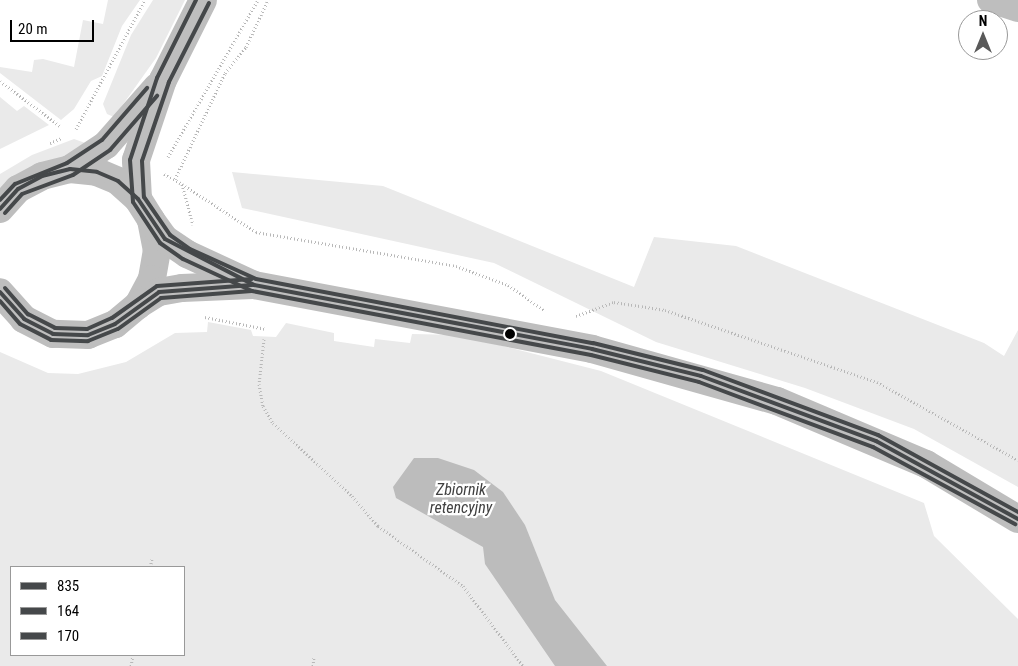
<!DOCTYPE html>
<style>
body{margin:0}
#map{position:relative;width:1018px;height:666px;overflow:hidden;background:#fff;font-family:"Roboto Condensed",sans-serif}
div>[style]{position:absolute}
.green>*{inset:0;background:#eaeaea}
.water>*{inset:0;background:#bcbcbc}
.path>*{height:3px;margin-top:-1.5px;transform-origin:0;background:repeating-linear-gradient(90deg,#b8b8b8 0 1px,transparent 0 3.5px)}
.minor>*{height:26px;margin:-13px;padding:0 13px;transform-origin:13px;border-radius:13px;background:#bebebe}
.tertiary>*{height:28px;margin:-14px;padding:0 14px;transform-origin:14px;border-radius:14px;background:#bebebe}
.bus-1>*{height:4px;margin:-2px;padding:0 2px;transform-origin:2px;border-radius:2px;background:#45484a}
.bus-2>*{height:4px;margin:-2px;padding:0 2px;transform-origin:2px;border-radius:2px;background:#45484a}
.bus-3>*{height:4px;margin:-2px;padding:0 2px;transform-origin:2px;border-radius:2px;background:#45484a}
.dots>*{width:14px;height:14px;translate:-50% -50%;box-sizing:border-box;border:2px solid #fff;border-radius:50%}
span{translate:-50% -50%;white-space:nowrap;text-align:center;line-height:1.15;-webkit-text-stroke:4.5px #fff;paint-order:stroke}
.water-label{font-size:16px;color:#404040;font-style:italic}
.legend{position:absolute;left:10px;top:566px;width:175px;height:90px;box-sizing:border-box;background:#fff;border:1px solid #999;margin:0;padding:6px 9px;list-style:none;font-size:15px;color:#000}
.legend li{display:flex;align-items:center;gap:10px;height:25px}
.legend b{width:25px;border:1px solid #999}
.north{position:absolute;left:958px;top:10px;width:50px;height:50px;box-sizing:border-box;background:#fff;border:1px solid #999;border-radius:50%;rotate:0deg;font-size:14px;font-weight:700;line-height:20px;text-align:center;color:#000}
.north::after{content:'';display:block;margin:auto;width:18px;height:22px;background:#595959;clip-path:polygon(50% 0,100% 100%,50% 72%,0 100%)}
.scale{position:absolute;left:10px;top:20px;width:84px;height:22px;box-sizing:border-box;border:2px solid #000;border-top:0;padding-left:6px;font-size:15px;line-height:18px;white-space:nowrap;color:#000;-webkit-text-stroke:4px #fff;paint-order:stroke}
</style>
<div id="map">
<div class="green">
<i style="clip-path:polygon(108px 0,140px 0,122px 26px,102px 76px,91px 81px,74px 109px,61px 120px,0 73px,0 67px,32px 72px,34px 60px,43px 59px,74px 67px,83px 20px,103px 24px)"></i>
<i style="clip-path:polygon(153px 0,185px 0,156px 58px,114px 117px,107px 114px,103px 104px,131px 35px)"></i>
<i style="clip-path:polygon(0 97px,17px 111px,24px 106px,49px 125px,0 149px)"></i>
<i style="clip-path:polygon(74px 139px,91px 145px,0 191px,0 174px,32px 155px)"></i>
<i style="clip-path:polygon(232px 172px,383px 186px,634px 287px,654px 237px,736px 246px,984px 343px,1004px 356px,1018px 330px,1018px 487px,914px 429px,805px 388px,656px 342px,494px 263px,242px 208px)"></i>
<i style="clip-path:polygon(evenodd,208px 322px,251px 330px,253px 336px,276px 337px,286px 323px,334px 333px,334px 341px,374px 347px,375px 339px,410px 343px,412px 334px,460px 335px,601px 371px,924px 503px,934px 536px,1018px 619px,1018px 666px,0 666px,0 352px,48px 373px,78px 374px,126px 362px,175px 333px,207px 332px,208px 322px,11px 567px,184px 567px,184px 655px,11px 655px,11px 567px)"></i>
</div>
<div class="water">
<i style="clip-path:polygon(414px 458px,438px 458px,474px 470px,503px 492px,525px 525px,555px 600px,607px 666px,555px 666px,485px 564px,483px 547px,396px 498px,393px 487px)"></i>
</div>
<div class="path">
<i style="left:0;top:81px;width:75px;rotate:36.9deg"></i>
<i style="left:76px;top:129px;width:146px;rotate:-61.9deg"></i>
<i style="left:50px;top:143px;width:13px;rotate:-23deg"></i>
<i style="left:168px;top:157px;width:181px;rotate:-60.2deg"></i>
<i style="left:164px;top:174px;width:21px;rotate:29deg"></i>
<i style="left:182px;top:184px;width:42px;rotate:75deg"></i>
<i style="left:175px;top:179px;width:117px;rotate:-64.7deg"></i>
<i style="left:225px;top:73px;width:33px;rotate:-51deg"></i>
<i style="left:246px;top:47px;width:52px;rotate:-64.9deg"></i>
<i style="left:182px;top:184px;width:88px;rotate:33deg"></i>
<i style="left:256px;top:232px;width:203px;rotate:9.6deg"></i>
<i style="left:456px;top:266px;width:55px;rotate:20.1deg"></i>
<i style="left:508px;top:285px;width:45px;rotate:35.1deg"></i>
<i style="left:576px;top:316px;width:40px;rotate:-20.2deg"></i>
<i style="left:614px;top:302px;width:52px;rotate:8.9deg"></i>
<i style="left:665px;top:310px;width:224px;rotate:18.8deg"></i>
<i style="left:877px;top:382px;width:161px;rotate:29deg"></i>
<i style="left:205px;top:317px;width:62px;rotate:11.1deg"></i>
<i style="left:264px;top:339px;width:45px;rotate:96.3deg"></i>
<i style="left:259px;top:384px;width:22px;rotate:80deg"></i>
<i style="left:263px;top:406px;width:20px;rotate:60deg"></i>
<i style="left:273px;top:423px;width:108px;rotate:42.7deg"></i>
<i style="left:352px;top:496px;width:40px;rotate:49deg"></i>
<i style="left:378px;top:526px;width:104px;rotate:35.2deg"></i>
<i style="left:463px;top:586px;width:100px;rotate:53.1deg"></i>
<i style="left:150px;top:567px;width:8px;rotate:-76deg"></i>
<i style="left:131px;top:666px;width:11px;rotate:-80deg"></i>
<i style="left:313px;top:666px;width:9px;rotate:-84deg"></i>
</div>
<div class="minor">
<i style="left:990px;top:0;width:29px;rotate:18deg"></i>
</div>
<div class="tertiary">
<i style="left:70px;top:169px;width:43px;rotate:-33.7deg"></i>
<i style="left:106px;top:145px;width:77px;rotate:-48.7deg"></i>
<i style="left:138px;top:199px;width:39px;rotate:-93deg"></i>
<i style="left:136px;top:160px;width:84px;rotate:-71.4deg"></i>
<i style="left:163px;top:80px;width:89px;rotate:-63.4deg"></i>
<i style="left:0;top:209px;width:27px;rotate:-48deg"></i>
<i style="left:18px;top:189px;width:27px;rotate:-28deg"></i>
<i style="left:42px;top:176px;width:29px;rotate:-14deg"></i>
<i style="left:70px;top:169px;width:27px;rotate:6deg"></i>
<i style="left:97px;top:172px;width:23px;rotate:23deg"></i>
<i style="left:118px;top:181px;width:27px;rotate:42deg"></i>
<i style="left:138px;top:199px;width:25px;rotate:58deg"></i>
<i style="left:151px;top:220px;width:31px;rotate:79deg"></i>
<i style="left:157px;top:250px;width:29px;rotate:100deg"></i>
<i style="left:152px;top:279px;width:30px;rotate:118deg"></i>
<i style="left:138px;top:305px;width:30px;rotate:140deg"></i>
<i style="left:115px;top:324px;width:29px;rotate:158deg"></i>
<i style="left:88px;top:335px;width:35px;rotate:-178deg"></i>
<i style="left:53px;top:334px;width:33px;rotate:-153deg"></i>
<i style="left:24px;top:319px;width:36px;rotate:-132deg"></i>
<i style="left:151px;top:220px;width:24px;rotate:54deg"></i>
<i style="left:165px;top:239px;width:27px;rotate:34deg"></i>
<i style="left:187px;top:254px;width:74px;rotate:24.8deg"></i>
<i style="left:254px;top:285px;width:344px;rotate:10.7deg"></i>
<i style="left:592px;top:349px;width:192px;rotate:15.7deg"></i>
<i style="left:777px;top:401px;width:162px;rotate:22.9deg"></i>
<i style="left:926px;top:464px;width:107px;rotate:30.9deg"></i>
<i style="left:138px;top:305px;width:25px;rotate:-32deg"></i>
<i style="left:159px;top:292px;width:23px;rotate:-10deg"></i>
<i style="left:182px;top:288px;width:70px;rotate:-2.5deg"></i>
</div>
<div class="bus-1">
<i style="left:0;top:209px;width:27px;rotate:-48deg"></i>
<i style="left:18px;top:189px;width:27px;rotate:-28deg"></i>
<i style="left:42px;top:176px;width:29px;rotate:-14deg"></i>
<i style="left:70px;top:169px;width:27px;rotate:6deg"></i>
<i style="left:97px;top:172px;width:23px;rotate:23deg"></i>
<i style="left:118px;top:181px;width:27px;rotate:42deg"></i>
<i style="left:138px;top:199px;width:48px;rotate:56deg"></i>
<i style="left:165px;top:239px;width:100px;rotate:27.3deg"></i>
<i style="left:254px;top:285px;width:344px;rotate:10.7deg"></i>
<i style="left:592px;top:349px;width:112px;rotate:13.9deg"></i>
<i style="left:701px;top:376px;width:187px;rotate:20.4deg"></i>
<i style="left:876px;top:441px;width:162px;rotate:28.8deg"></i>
<i style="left:0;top:292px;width:36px;rotate:48deg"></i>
<i style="left:24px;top:319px;width:33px;rotate:27deg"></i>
<i style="left:53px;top:334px;width:35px;rotate:2deg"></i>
<i style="left:88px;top:335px;width:29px;rotate:-22deg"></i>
<i style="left:115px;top:324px;width:54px;rotate:-36deg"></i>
<i style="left:159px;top:292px;width:93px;rotate:-4.3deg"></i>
</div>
<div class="bus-2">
<i style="left:196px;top:0;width:87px;rotate:116.6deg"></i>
<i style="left:157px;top:78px;width:86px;rotate:108.2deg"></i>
<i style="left:130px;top:160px;width:42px;rotate:85.9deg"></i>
<i style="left:133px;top:202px;width:49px;rotate:56.6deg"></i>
<i style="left:160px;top:243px;width:28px;rotate:35deg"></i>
<i style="left:183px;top:259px;width:76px;rotate:24.9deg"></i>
<i style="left:252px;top:291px;width:345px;rotate:10.7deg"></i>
<i style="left:591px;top:355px;width:111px;rotate:14deg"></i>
<i style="left:699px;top:382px;width:186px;rotate:20.5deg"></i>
<i style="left:873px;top:447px;width:162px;rotate:28.5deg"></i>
<i style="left:5px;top:213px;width:25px;rotate:-48deg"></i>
<i style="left:22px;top:194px;width:54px;rotate:-20.4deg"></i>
<i style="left:73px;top:175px;width:45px;rotate:-34deg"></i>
<i style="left:110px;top:150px;width:72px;rotate:-49deg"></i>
<i style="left:0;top:301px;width:30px;rotate:49deg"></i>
<i style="left:20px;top:324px;width:35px;rotate:27deg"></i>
<i style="left:51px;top:340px;width:37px;rotate:2deg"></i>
<i style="left:88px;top:341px;width:32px;rotate:-22deg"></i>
<i style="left:118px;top:329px;width:53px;rotate:-35.8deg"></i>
<i style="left:161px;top:298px;width:91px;rotate:-4.4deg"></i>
</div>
<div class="bus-3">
<i style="left:209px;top:3px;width:89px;rotate:116.9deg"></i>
<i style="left:169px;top:82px;width:83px;rotate:108.9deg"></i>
<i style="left:142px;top:161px;width:36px;rotate:87deg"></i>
<i style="left:144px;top:197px;width:46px;rotate:55.6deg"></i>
<i style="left:170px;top:235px;width:24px;rotate:35deg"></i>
<i style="left:190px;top:249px;width:72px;rotate:24.4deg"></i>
<i style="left:256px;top:279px;width:343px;rotate:10.8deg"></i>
<i style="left:593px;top:343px;width:113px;rotate:13.8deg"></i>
<i style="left:703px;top:370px;width:187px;rotate:20.4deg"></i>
<i style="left:878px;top:435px;width:160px;rotate:28.8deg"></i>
<i style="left:0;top:200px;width:22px;rotate:-47deg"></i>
<i style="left:15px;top:184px;width:56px;rotate:-22deg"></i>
<i style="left:67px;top:163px;width:42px;rotate:-33.3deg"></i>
<i style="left:102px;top:140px;width:69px;rotate:-49.1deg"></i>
<i style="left:5px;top:288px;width:35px;rotate:49deg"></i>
<i style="left:28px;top:314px;width:30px;rotate:27deg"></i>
<i style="left:55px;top:328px;width:32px;rotate:2deg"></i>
<i style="left:87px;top:329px;width:27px;rotate:-24deg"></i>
<i style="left:112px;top:318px;width:55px;rotate:-35.4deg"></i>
<i style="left:157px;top:286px;width:95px;rotate:-4.2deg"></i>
</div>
<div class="dots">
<i style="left:510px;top:334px;background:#000"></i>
</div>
<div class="water-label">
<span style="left:461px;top:499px">Zbiornik<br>retencyjny</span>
</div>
<ul class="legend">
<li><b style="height:6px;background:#45484a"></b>835</li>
<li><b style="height:6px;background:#45484a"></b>164</li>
<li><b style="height:6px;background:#45484a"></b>170</li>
</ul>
<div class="north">N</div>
<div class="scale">20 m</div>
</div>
